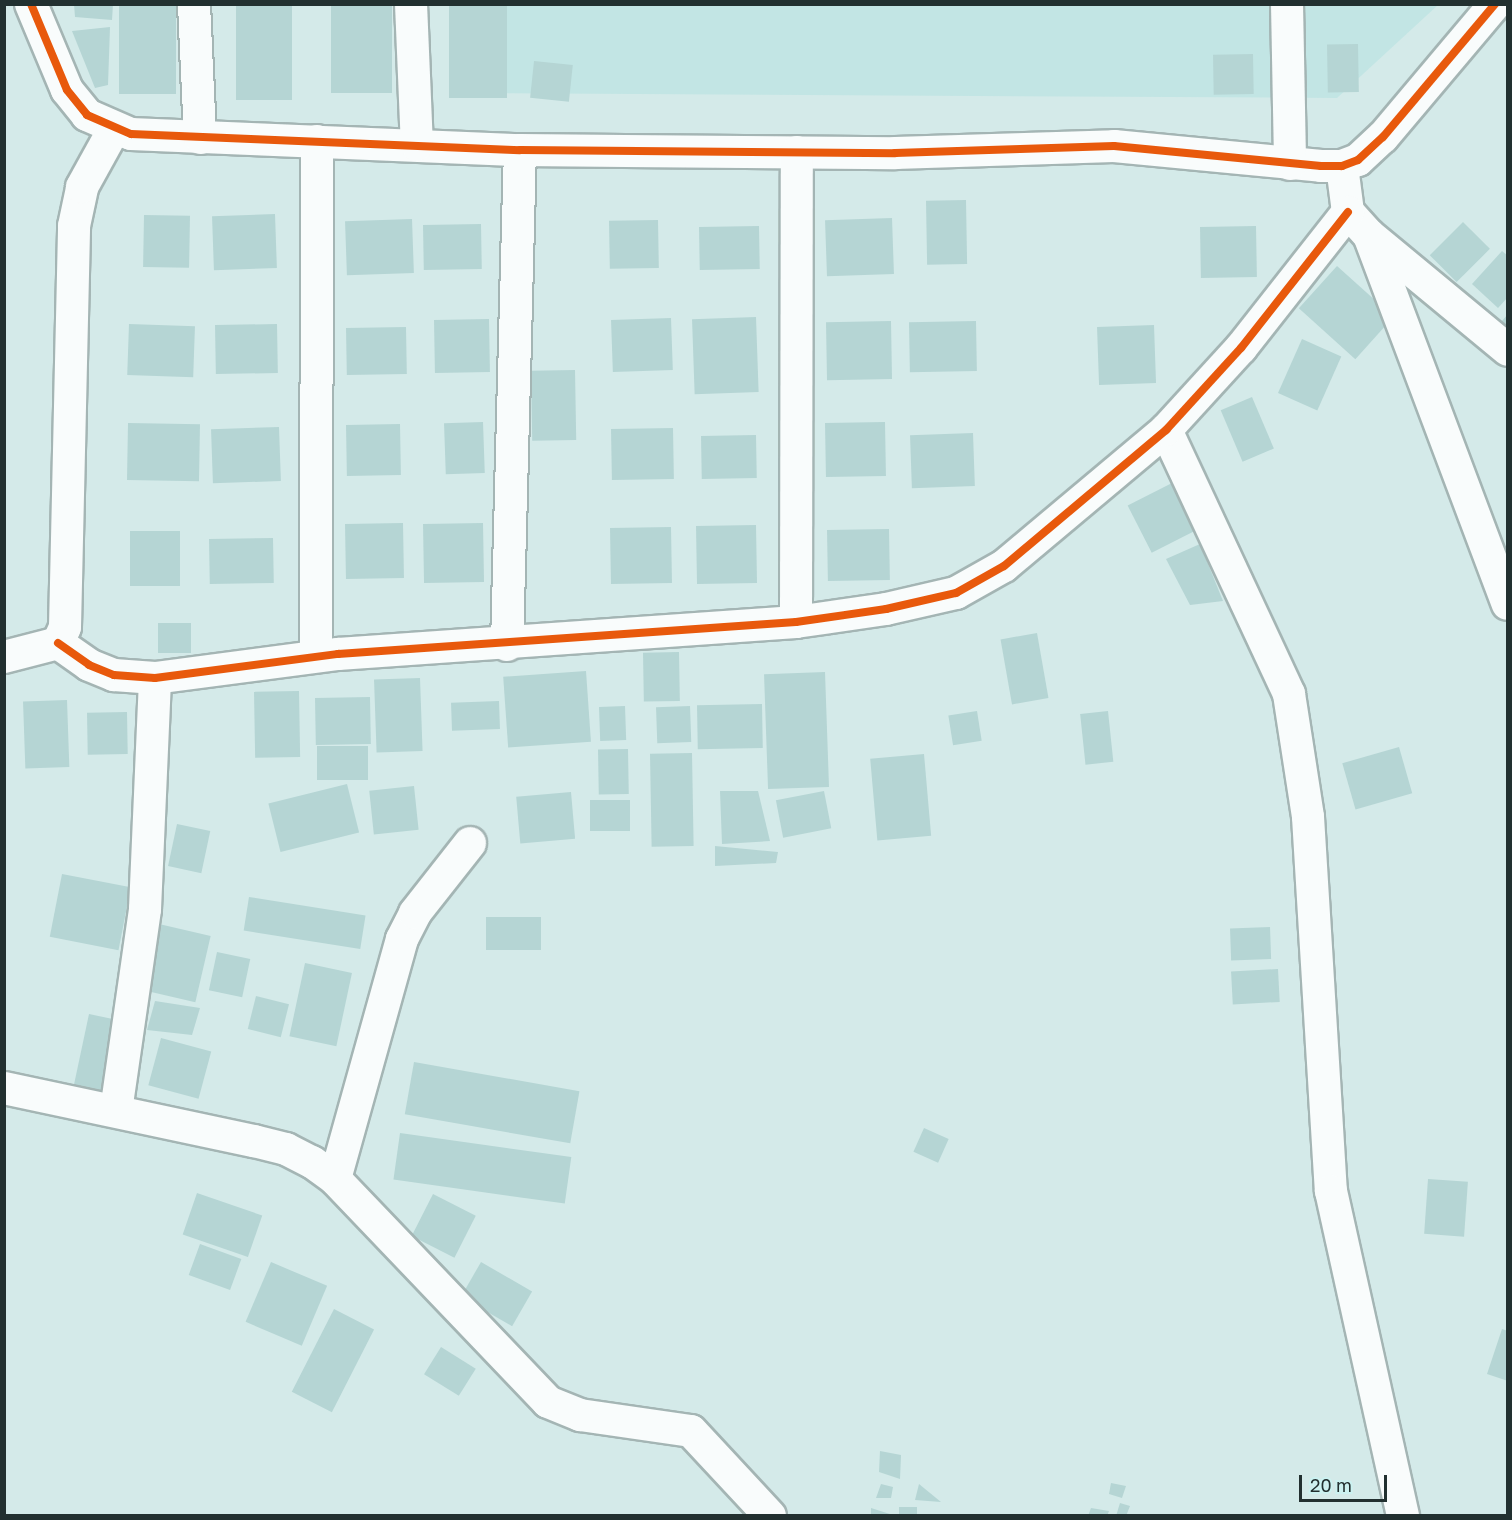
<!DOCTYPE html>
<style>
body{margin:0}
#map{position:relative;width:1512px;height:1520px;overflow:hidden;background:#d4eae9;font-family:"Golos Text",sans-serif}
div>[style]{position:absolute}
.built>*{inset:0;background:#c2e5e4}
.building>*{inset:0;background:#b5d5d4;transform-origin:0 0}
.roads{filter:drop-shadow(2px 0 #a4b5b4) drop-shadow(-2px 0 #a4b5b4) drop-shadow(0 2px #a4b5b4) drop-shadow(0 -2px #a4b5b4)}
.minor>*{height:32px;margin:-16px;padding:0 16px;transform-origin:16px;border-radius:16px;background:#f9fcfc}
.cycleway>*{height:8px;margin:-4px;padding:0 4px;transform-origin:4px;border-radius:4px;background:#e8590c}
span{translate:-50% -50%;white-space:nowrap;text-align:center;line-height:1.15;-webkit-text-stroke:4.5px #ccf2f1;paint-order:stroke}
.frame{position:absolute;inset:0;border:6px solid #223030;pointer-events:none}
.scale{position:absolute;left:1299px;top:1475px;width:88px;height:27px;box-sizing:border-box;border:3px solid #223030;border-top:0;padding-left:8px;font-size:18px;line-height:21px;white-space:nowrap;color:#223030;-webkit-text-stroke:4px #ccf2f1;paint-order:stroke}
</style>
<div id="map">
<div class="built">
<i style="clip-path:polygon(471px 5px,1438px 5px,1337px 98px,473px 93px)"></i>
</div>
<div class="building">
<i style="clip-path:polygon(74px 4px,113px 4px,112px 20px,75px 17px)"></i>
<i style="left:119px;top:4px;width:57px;height:90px"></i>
<i style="left:236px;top:4px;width:56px;height:96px"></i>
<i style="left:331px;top:4px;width:61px;height:89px"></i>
<i style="left:449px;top:4px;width:58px;height:94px"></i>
<i style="clip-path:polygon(110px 27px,108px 85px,95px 88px,72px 31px)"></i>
<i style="left:1358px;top:44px;width:48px;height:31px;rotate:89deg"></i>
<i style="left:1253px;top:54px;width:40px;height:40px;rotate:89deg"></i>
<i style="left:534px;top:61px;width:39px;height:37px;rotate:6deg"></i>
<i style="left:966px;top:200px;width:64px;height:40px;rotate:89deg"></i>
<i style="left:275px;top:214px;width:54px;height:63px;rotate:88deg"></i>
<i style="left:144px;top:215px;width:46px;height:52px;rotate:1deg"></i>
<i style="left:892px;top:218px;width:56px;height:67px;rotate:88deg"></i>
<i style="left:412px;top:219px;width:54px;height:67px;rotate:88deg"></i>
<i style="left:658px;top:220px;width:48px;height:49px;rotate:89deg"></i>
<i style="left:1463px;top:222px;width:38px;height:47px;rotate:45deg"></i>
<i style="left:481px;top:224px;width:45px;height:58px;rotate:89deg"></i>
<i style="left:759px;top:226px;width:43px;height:60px;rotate:89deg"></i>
<i style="left:1256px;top:226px;width:51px;height:56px;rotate:89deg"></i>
<i style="clip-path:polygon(1502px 251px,1508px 256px,1508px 297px,1498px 308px,1472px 284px)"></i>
<i style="left:1337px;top:266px;width:76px;height:57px;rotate:42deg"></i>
<i style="clip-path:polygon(1508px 314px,1508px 327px,1501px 322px)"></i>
<i style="left:756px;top:317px;width:75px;height:64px;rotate:88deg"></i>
<i style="left:671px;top:318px;width:52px;height:60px;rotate:88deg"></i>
<i style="left:489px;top:319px;width:53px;height:55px;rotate:89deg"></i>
<i style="left:891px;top:321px;width:58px;height:65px;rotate:89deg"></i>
<i style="left:976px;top:321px;width:50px;height:67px;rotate:89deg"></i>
<i style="left:129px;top:324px;width:66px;height:51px;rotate:2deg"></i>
<i style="left:277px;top:324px;width:49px;height:62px;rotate:89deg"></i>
<i style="left:1154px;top:325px;width:58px;height:57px;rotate:88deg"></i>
<i style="left:406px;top:327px;width:47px;height:60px;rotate:89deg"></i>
<i style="left:1302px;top:339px;width:43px;height:59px;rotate:24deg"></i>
<i style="left:575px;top:370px;width:70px;height:44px;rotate:89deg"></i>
<i style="left:1252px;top:397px;width:56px;height:34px;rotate:67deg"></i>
<i style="left:483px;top:422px;width:51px;height:39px;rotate:88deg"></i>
<i style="left:885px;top:422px;width:54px;height:60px;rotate:89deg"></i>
<i style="left:128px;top:423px;width:72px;height:57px;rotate:1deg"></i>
<i style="left:400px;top:424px;width:51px;height:54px;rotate:89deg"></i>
<i style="left:279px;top:427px;width:54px;height:68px;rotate:88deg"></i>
<i style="left:673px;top:428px;width:51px;height:62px;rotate:89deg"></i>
<i style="left:973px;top:433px;width:53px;height:63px;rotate:88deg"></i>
<i style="left:756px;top:435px;width:43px;height:55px;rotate:89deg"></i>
<i style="left:1174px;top:482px;width:53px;height:52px;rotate:63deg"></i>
<i style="left:403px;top:523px;width:55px;height:58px;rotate:89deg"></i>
<i style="left:483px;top:523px;width:59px;height:60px;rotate:89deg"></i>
<i style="left:756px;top:525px;width:58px;height:60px;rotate:89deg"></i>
<i style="left:671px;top:527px;width:56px;height:61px;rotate:89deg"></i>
<i style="left:889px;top:529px;width:51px;height:62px;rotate:89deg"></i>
<i style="left:130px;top:531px;width:50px;height:55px"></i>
<i style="left:273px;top:538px;width:45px;height:64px;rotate:89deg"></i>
<i style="clip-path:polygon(1200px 544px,1223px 601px,1190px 605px,1166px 559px)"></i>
<i style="left:158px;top:623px;width:33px;height:30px"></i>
<i style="left:1037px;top:633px;width:66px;height:37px;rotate:80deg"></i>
<i style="left:679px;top:652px;width:49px;height:36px;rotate:89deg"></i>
<i style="left:586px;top:671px;width:71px;height:83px;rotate:86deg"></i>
<i style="left:825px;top:672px;width:115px;height:61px;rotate:88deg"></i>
<i style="left:420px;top:678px;width:73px;height:46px;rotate:88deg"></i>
<i style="left:299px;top:691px;width:66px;height:45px;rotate:89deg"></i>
<i style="left:370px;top:697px;width:47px;height:55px;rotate:89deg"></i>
<i style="left:67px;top:700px;width:67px;height:44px;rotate:88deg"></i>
<i style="left:499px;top:701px;width:28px;height:48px;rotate:88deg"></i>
<i style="left:762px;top:704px;width:44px;height:65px;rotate:89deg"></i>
<i style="left:625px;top:706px;width:34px;height:26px;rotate:88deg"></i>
<i style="left:690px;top:706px;width:36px;height:34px;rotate:88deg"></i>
<i style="left:977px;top:711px;width:30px;height:29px;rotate:81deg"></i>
<i style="left:1108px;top:711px;width:51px;height:28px;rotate:84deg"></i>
<i style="left:127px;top:712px;width:42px;height:40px;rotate:89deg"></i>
<i style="left:368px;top:746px;width:34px;height:51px;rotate:90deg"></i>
<i style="left:1399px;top:747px;width:48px;height:59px;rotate:74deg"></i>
<i style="left:628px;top:749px;width:45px;height:30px;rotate:89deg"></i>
<i style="left:692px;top:753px;width:93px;height:42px;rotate:89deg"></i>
<i style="left:924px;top:754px;width:82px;height:54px;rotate:85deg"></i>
<i style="left:347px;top:784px;width:50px;height:81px;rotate:76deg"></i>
<i style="left:414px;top:786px;width:44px;height:45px;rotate:84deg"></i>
<i style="clip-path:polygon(720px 791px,758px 791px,770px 841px,722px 844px)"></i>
<i style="left:824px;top:791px;width:38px;height:49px;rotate:79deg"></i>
<i style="left:571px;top:792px;width:47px;height:55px;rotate:85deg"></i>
<i style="left:630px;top:800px;width:31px;height:40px;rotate:90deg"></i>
<i style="left:177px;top:824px;width:34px;height:43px;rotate:12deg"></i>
<i style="clip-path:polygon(715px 846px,778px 852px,776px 863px,715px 866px)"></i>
<i style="left:62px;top:874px;width:70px;height:64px;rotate:11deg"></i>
<i style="left:249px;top:897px;width:118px;height:34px;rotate:9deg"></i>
<i style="left:541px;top:917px;width:33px;height:55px;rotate:90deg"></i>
<i style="left:159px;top:924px;width:53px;height:68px;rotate:13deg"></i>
<i style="left:1270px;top:927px;width:32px;height:40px;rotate:88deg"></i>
<i style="left:217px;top:952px;width:34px;height:39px;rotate:12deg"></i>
<i style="left:305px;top:963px;width:48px;height:75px;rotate:12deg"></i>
<i style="left:1278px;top:969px;width:33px;height:47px;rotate:87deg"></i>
<i style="left:256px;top:996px;width:34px;height:34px;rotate:14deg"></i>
<i style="clip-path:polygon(155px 1001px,200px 1008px,192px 1035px,147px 1030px)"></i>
<i style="left:89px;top:1014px;width:33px;height:73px;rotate:12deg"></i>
<i style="left:161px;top:1038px;width:52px;height:49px;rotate:15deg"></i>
<i style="left:414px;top:1062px;width:168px;height:53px;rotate:10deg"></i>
<i style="left:924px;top:1128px;width:27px;height:26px;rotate:24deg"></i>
<i style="left:400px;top:1133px;width:173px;height:47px;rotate:8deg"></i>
<i style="left:1428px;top:1179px;width:40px;height:55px;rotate:4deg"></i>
<i style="left:197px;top:1193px;width:69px;height:44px;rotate:19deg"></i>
<i style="left:433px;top:1194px;width:48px;height:47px;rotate:27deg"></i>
<i style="left:200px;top:1244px;width:44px;height:33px;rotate:20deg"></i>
<i style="left:271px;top:1262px;width:61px;height:65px;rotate:23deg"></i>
<i style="left:481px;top:1262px;width:59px;height:40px;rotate:30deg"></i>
<i style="left:334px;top:1309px;width:45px;height:93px;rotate:27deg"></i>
<i style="clip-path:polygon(1502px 1329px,1508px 1331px,1508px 1381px,1487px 1374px)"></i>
<i style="left:441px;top:1347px;width:41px;height:32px;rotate:32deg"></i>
<i style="clip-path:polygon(880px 1451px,901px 1455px,900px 1479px,879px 1472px)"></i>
<i style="clip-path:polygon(1111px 1483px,1126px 1486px,1122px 1498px,1109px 1494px)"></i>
<i style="clip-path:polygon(881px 1484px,893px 1487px,891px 1498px,876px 1498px)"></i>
<i style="clip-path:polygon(919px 1484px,941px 1502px,915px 1500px)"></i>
<i style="clip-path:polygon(1120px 1503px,1130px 1506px,1126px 1516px,1116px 1516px)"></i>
<i style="left:899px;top:1507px;width:18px;height:9px"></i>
<i style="clip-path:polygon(871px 1508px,893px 1515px,893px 1516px,871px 1516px)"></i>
<i style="clip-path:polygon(1091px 1508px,1109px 1511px,1107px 1516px,1088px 1516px)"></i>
</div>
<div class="roads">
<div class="minor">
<i style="left:31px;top:4px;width:93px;rotate:67.3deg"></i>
<i style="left:67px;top:90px;width:32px;rotate:51deg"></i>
<i style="left:87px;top:115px;width:48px;rotate:23.4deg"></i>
<i style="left:131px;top:134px;width:389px;rotate:2.4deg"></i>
<i style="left:520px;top:150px;width:375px;rotate:0.5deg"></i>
<i style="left:895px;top:153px;width:219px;rotate:-1.8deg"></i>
<i style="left:1114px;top:146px;width:208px;rotate:5.5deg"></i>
<i style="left:1321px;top:166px;width:21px"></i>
<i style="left:1342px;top:166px;width:17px;rotate:-21deg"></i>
<i style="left:1358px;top:160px;width:34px;rotate:-43deg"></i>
<i style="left:1383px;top:137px;width:174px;rotate:-49.9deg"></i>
<i style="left:194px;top:4px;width:134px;rotate:87.4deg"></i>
<i style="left:411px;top:4px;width:141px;rotate:87.6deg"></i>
<i style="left:1287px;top:4px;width:160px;rotate:88.9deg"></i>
<i style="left:1342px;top:166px;width:46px;rotate:82.6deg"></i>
<i style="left:1348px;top:212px;width:31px;rotate:48deg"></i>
<i style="left:1369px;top:235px;width:180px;rotate:39.6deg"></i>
<i style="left:1369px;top:235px;width:394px;rotate:69.4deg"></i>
<i style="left:1166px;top:430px;width:291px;rotate:65deg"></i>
<i style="left:1289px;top:694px;width:124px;rotate:81.2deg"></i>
<i style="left:1308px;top:817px;width:375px;rotate:86.5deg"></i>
<i style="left:1331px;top:1191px;width:333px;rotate:77.5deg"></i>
<i style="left:796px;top:622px;width:470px;rotate:-89.9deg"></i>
<i style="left:58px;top:643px;width:38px;rotate:35deg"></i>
<i style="left:89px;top:665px;width:27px;rotate:22deg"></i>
<i style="left:114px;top:675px;width:41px;rotate:4.2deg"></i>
<i style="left:155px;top:678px;width:185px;rotate:-7.5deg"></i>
<i style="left:338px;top:654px;width:459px;rotate:-4deg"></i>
<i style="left:796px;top:622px;width:91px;rotate:-8.2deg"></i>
<i style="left:886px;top:609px;width:72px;rotate:-12.9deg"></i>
<i style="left:956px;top:593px;width:55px;rotate:-29.4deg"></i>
<i style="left:1004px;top:566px;width:212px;rotate:-40deg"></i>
<i style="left:1166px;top:430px;width:111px;rotate:-47.6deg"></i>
<i style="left:1241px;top:348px;width:173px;rotate:-51.8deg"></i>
<i style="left:507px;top:645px;width:495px;rotate:-88.5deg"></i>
<i style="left:316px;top:656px;width:515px;rotate:-89.89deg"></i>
<i style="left:4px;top:657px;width:56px;rotate:-14.5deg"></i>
<i style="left:58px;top:643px;width:17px;rotate:-66deg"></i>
<i style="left:65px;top:627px;width:401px;rotate:-88.7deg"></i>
<i style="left:74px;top:226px;width:40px;rotate:-78deg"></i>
<i style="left:82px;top:187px;width:66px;rotate:-61.1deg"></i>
<i style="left:4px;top:1088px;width:256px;rotate:12deg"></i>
<i style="left:254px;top:1141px;width:33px;rotate:14deg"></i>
<i style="left:286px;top:1149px;width:29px;rotate:27deg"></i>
<i style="left:312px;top:1162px;width:29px;rotate:36deg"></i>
<i style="left:335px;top:1179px;width:308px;rotate:46.3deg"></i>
<i style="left:548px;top:1402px;width:35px;rotate:22deg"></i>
<i style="left:580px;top:1415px;width:112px;rotate:8.2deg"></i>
<i style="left:691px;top:1431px;width:116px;rotate:47.1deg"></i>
<i style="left:116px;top:1111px;width:204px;rotate:-81.8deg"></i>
<i style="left:145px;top:909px;width:231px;rotate:-87.5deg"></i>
<i style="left:335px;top:1179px;width:249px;rotate:-74.4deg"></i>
<i style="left:402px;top:939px;width:29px;rotate:-63deg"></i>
<i style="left:415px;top:913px;width:89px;rotate:-51.8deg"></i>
</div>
</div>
<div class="cycleway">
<i style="left:31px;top:4px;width:93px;rotate:67.3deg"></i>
<i style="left:67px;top:90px;width:32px;rotate:51deg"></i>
<i style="left:87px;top:115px;width:48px;rotate:23.4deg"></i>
<i style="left:131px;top:134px;width:389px;rotate:2.4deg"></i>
<i style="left:520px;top:150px;width:375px;rotate:0.5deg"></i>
<i style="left:895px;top:153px;width:219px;rotate:-1.8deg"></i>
<i style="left:1114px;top:146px;width:208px;rotate:5.5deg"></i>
<i style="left:1321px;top:166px;width:21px"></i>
<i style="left:1342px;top:166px;width:17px;rotate:-21deg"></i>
<i style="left:1358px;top:160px;width:34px;rotate:-43deg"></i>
<i style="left:1383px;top:137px;width:174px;rotate:-49.9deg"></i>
<i style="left:58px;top:643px;width:38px;rotate:35deg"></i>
<i style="left:89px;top:665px;width:27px;rotate:22deg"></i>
<i style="left:114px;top:675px;width:41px;rotate:4.2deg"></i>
<i style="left:155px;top:678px;width:185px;rotate:-7.5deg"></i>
<i style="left:338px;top:654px;width:459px;rotate:-4deg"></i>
<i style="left:796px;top:622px;width:91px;rotate:-8.2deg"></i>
<i style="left:886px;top:609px;width:72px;rotate:-12.9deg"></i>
<i style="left:956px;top:593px;width:55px;rotate:-29.4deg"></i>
<i style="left:1004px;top:566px;width:212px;rotate:-40deg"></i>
<i style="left:1166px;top:430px;width:111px;rotate:-47.6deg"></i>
<i style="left:1241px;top:348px;width:173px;rotate:-51.8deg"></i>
</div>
<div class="frame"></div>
<div class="scale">20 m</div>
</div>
